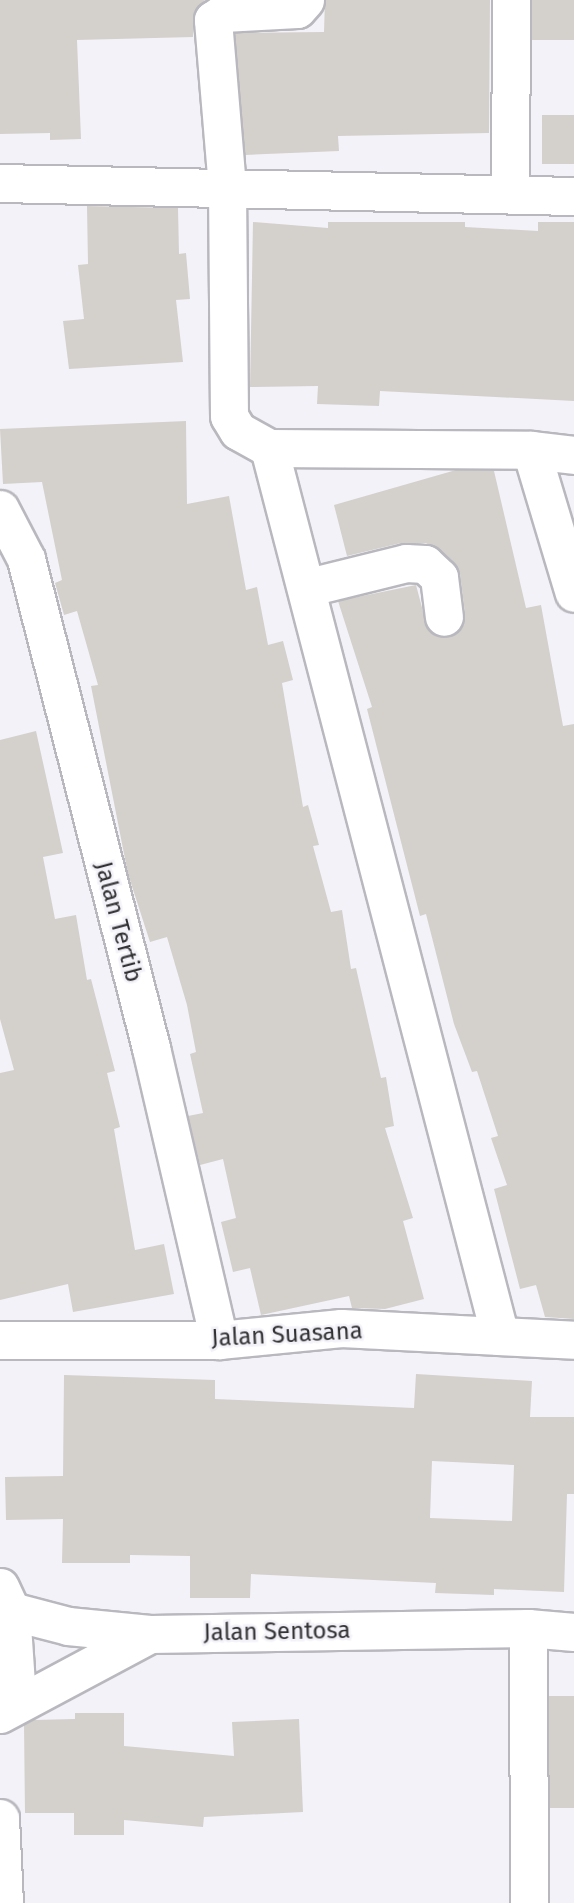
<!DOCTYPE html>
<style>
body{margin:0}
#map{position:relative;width:574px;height:1903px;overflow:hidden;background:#f3f2f8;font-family:"Fira Sans",sans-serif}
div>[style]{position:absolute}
.building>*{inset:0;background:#d4d0cc;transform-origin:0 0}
.roads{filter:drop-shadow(2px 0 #b9b8be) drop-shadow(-2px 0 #b9b8be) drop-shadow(0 2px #b9b8be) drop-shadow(0 -2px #b9b8be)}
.minor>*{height:37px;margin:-18.5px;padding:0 18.5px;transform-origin:18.5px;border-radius:18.5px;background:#fff}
span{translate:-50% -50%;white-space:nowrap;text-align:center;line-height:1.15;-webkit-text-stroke:5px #f3f2f8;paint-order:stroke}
.street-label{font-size:24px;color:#313133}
</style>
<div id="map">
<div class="building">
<i style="clip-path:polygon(0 0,205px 0,194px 12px,193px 37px,77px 40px,81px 139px,50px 140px,50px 133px,0 134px)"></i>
<i style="clip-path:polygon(325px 0,490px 0,489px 133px,338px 136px,339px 151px,245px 155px,235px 33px,324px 32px)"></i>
<i style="left:532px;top:0;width:42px;height:40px"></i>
<i style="left:574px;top:115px;width:49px;height:32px;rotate:90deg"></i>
<i style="clip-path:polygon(87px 206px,178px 208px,179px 254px,186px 253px,190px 299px,176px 300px,183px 362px,69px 369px,63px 321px,84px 319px,78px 265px,88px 264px)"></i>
<i style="clip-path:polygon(253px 222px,328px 228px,328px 222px,465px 222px,465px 227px,538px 231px,538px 222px,574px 222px,574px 401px,380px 391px,379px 406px,317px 404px,318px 386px,250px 387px)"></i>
<i style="clip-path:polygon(186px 421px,187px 504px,229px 496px,246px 590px,257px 587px,268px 645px,283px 641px,293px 680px,282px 683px,303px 807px,308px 805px,319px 845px,313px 846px,331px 912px,342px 910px,351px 969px,356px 968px,381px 1078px,386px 1077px,394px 1126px,385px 1128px,413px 1218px,403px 1221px,424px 1299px,385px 1309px,352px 1308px,349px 1296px,261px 1315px,250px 1268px,233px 1272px,221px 1222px,236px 1218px,223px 1159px,200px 1165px,188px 1116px,203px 1113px,190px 1054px,196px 1052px,187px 1005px,167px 937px,150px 942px,128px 874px,91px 686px,98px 685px,77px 611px,64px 615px,55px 583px,62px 580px,42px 482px,3px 484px,0 429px)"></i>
<i style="clip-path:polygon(456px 470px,494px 471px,526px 608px,541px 605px,563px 726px,574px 724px,574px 1319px,545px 1317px,536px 1285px,520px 1289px,494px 1189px,507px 1185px,491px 1138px,498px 1136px,477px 1071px,472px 1072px,454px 1024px,426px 914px,420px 916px,367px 709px,372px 707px,338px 601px,416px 585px,428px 630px,446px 638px,457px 633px,465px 614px,460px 574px,453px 562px,426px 543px,401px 543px,347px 556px,334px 505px)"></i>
<i style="clip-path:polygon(36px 731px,63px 853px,43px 857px,55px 919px,76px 915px,87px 980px,91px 979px,115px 1071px,107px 1073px,120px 1127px,114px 1129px,135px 1250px,164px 1244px,174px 1294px,73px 1312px,68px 1284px,0 1300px,0 1073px,14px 1070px,0 1019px,0 740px)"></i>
<i style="clip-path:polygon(evenodd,416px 1374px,532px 1381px,530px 1417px,574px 1417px,574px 1494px,567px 1494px,564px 1592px,494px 1589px,494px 1595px,435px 1593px,436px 1583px,251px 1574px,250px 1598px,190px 1598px,190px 1556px,130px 1555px,130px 1563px,62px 1563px,63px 1519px,6px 1520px,5px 1477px,63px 1476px,64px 1375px,215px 1380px,215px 1399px,414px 1408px,416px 1374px,432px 1461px,514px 1465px,512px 1521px,430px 1518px,432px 1461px)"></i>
<i style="left:549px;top:1696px;width:25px;height:112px"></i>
<i style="clip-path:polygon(75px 1713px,124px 1713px,124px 1746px,234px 1756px,232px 1722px,299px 1719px,303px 1812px,204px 1817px,203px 1827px,124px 1820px,124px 1835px,74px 1835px,74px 1813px,25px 1813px,24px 1725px,34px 1720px,75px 1719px)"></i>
</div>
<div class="roads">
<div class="minor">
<i style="left:0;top:183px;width:574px;rotate:1.3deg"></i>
<i style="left:510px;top:193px;width:193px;rotate:-89.7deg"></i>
<i style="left:269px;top:448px;width:35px;rotate:-151deg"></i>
<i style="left:238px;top:431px;width:17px;rotate:-121deg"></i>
<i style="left:229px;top:416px;width:229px;rotate:-90.5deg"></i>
<i style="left:227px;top:187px;width:168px;rotate:-94.8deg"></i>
<i style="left:213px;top:20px;width:12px;rotate:-35deg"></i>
<i style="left:223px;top:13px;width:74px;rotate:-3.1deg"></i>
<i style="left:297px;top:9px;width:12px;rotate:-48deg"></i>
<i style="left:531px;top:450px;width:149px;rotate:73.3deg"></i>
<i style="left:0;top:509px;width:56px;rotate:62.5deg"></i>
<i style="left:26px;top:559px;width:505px;rotate:75.66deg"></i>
<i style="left:151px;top:1048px;width:300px;rotate:76.9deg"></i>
<i style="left:309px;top:587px;width:100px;rotate:-13.9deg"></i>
<i style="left:406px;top:563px;width:19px;rotate:3deg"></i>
<i style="left:425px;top:564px;width:19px;rotate:43deg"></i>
<i style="left:439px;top:577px;width:40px;rotate:82.9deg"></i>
<i style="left:500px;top:1336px;width:918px;rotate:-104.58deg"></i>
<i style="left:269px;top:448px;width:262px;rotate:0.4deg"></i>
<i style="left:531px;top:450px;width:43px;rotate:6.6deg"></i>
<i style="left:0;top:1340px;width:219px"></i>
<i style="left:219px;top:1340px;width:123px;rotate:-5.6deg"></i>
<i style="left:341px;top:1328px;width:233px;rotate:2.9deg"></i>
<i style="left:0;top:1587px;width:26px;rotate:65deg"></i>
<i style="left:11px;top:1611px;width:59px;rotate:14.7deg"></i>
<i style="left:68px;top:1626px;width:82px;rotate:5.6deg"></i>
<i style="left:528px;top:1628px;width:275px;rotate:89.8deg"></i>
<i style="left:0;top:1709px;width:30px;rotate:-57deg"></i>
<i style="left:16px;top:1684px;width:73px;rotate:-93.9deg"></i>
<i style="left:0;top:1714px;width:170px;rotate:-28.1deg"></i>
<i style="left:150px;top:1634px;width:378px;rotate:-0.9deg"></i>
<i style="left:528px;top:1628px;width:46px;rotate:5deg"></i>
<i style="left:0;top:1818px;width:85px;rotate:87.3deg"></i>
</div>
</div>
<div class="street-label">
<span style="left:118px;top:922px;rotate:75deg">Jalan Tertib</span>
<span style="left:287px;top:1335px;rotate:-3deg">Jalan Suasana</span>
<span style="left:277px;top:1632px;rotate:-1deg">Jalan Sentosa</span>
</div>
</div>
